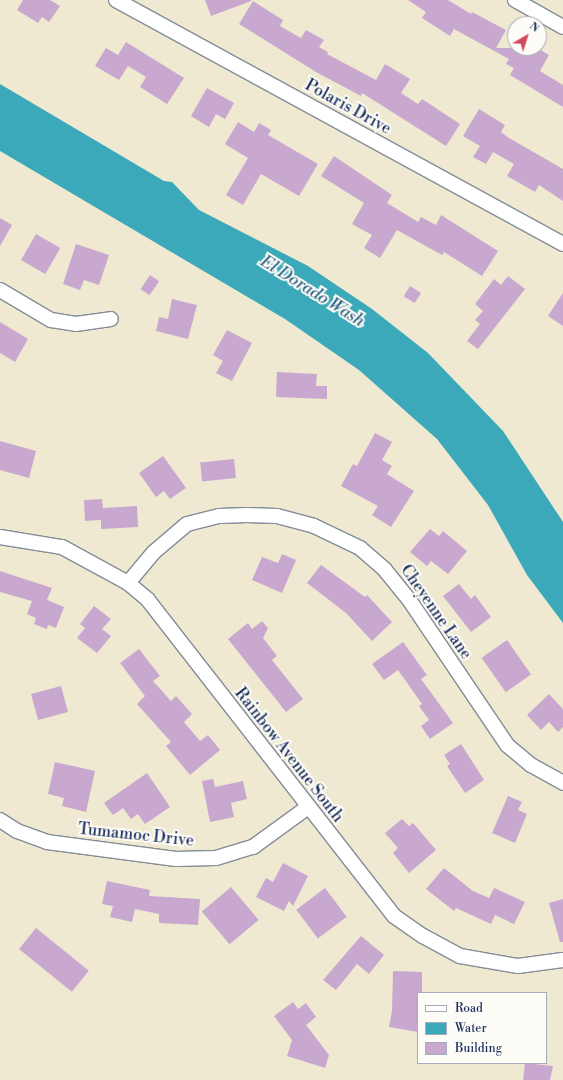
<!DOCTYPE html>
<style>
body{margin:0}
#map{position:relative;width:563px;height:1080px;overflow:hidden;background:#eee9d0;font-family:"Libre Bodoni",serif}
div>[style]{position:absolute}
.water>*{inset:0;background:#3ba9ba}
.building>*{inset:0;background:#c9a8d0;transform-origin:0 0}
.roads{filter:drop-shadow(1px 0 #848c97) drop-shadow(-1px 0 #848c97) drop-shadow(0 1px #848c97) drop-shadow(0 -1px #848c97)}
.minor>*{height:14px;margin:-7px;padding:0 7px;transform-origin:7px;border-radius:7px;background:#fff}
span{translate:-50% -50%;white-space:nowrap;text-align:center;line-height:1.15;-webkit-text-stroke:4px #fdfcf7;paint-order:stroke}
.street-label{font-size:16px;color:#1b2f5e}
.water-label{font-size:17px;color:#286083;font-style:italic}
.legend{position:absolute;left:417px;top:992px;width:130px;height:72px;box-sizing:border-box;background:#fdfcf7;border:1px solid #a3aaba;margin:0;padding:5px 7px;list-style:none;font-size:12px;color:#1b2f5e}
.legend li{display:flex;align-items:center;gap:8px;height:20px}
.legend b{width:20px;border:1px solid #a3aaba}
.north{position:absolute;left:507px;top:16px;width:40px;height:40px;box-sizing:border-box;background:#fdfcf7;border:1px solid #a3aaba;border-radius:50%;rotate:39deg;font-size:11px;font-weight:700;line-height:16px;text-align:center;color:#1b2f5e}
.north::after{content:'';display:block;margin:auto;width:14px;height:18px;background:#d1495b;clip-path:polygon(50% 0,100% 100%,50% 72%,0 100%)}
</style>
<div id="map">
<div class="water">
<i style="clip-path:polygon(0 84px,164px 181px,172px 182px,199px 210px,308px 266px,372px 309px,428px 353px,503px 431px,563px 522px,563px 623px,527px 575px,488px 505px,437px 439px,359px 370px,285px 319px,0 151px)"></i>
</div>
<div class="building">
<i style="clip-path:polygon(23px 0,50px 0,60px 6px,49px 22px,42px 17px,38px 23px,17px 10px)"></i>
<i style="clip-path:polygon(205px 0,251px 0,251px 1px,211px 16px)"></i>
<i style="clip-path:polygon(408px 0,448px 0,471px 14px,472px 12px,506px 30px,496px 48px,518px 48px,525px 52px,527px 48px,537px 48px,549px 55px,540px 71px,563px 85px,563px 107px,510px 75px,514px 68px,506px 64px,509px 59px,454px 29px,450px 36px,422px 18px,426px 12px)"></i>
<i style="clip-path:polygon(253px 1px,283px 20px,280px 26px,301px 38px,306px 30px,324px 40px,319px 47px,328px 52px,327px 54px,376px 80px,385px 64px,410px 79px,401px 93px,418px 104px,422px 99px,460px 124px,446px 146px,362px 93px,361px 96px,316px 72px,239px 24px)"></i>
<i style="clip-path:polygon(126px 42px,184px 78px,167px 104px,140px 87px,146px 77px,128px 66px,119px 80px,95px 66px,106px 48px,118px 55px)"></i>
<i style="clip-path:polygon(207px 88px,234px 103px,225px 119px,216px 114px,209px 127px,191px 116px)"></i>
<i style="clip-path:polygon(479px 109px,505px 125px,501px 132px,509px 138px,563px 169px,563px 201px,539px 185px,535px 192px,507px 176px,514px 164px,493px 152px,486px 164px,473px 157px,480px 146px,463px 136px)"></i>
<i style="clip-path:polygon(238px 122px,254px 132px,259px 123px,271px 130px,268px 135px,318px 164px,299px 196px,261px 174px,243px 205px,226px 195px,248px 158px,225px 144px)"></i>
<i style="clip-path:polygon(334px 156px,392px 195px,387px 203px,418px 222px,421px 217px,436px 225px,441px 215px,498px 251px,482px 276px,444px 252px,442px 255px,397px 230px,380px 258px,364px 248px,372px 235px,352px 224px,364px 203px,321px 176px)"></i>
<i style="clip-path:polygon(0 218px,12px 225px,0 246px)"></i>
<i style="left:36px;top:234px;width:28px;height:30px;rotate:30deg"></i>
<i style="clip-path:polygon(76px 244px,109px 255px,99px 285px,84px 280px,80px 290px,63px 284px)"></i>
<i style="left:150px;top:275px;width:11px;height:17px;rotate:34deg"></i>
<i style="clip-path:polygon(508px 276px,525px 289px,478px 349px,467px 341px,480px 324px,475px 320px,483px 311px,475px 304px,494px 279px,501px 285px)"></i>
<i style="left:410px;top:286px;width:13px;height:12px;rotate:32deg"></i>
<i style="clip-path:polygon(563px 293px,563px 326px,548px 316px)"></i>
<i style="clip-path:polygon(172px 299px,197px 305px,188px 339px,156px 331px,159px 317px,168px 319px)"></i>
<i style="clip-path:polygon(0 322px,28px 339px,15px 362px,0 353px)"></i>
<i style="clip-path:polygon(227px 330px,252px 343px,232px 381px,216px 373px,223px 361px,213px 355px)"></i>
<i style="clip-path:polygon(277px 372px,317px 374px,316px 386px,327px 386px,327px 399px,276px 397px)"></i>
<i style="clip-path:polygon(375px 433px,392px 442px,382px 460px,392px 466px,387px 474px,414px 491px,391px 527px,372px 515px,378px 506px,341px 486px,353px 464px,357px 466px)"></i>
<i style="clip-path:polygon(0 441px,36px 451px,29px 478px,0 470px)"></i>
<i style="clip-path:polygon(163px 456px,186px 488px,170px 499px,164px 491px,156px 497px,139px 473px)"></i>
<i style="left:234px;top:459px;width:19px;height:34px;rotate:84deg"></i>
<i style="clip-path:polygon(102px 499px,103px 508px,137px 506px,138px 527px,101px 529px,101px 520px,85px 521px,84px 500px)"></i>
<i style="clip-path:polygon(430px 529px,439px 536px,443px 531px,467px 551px,448px 574px,431px 561px,427px 566px,410px 552px)"></i>
<i style="clip-path:polygon(282px 554px,296px 560px,282px 593px,252px 580px,262px 557px,278px 563px)"></i>
<i style="clip-path:polygon(321px 565px,365px 597px,367px 595px,392px 622px,372px 641px,346px 613px,307px 583px)"></i>
<i style="clip-path:polygon(0 571px,52px 588px,47px 600px,64px 607px,56px 628px,48px 625px,47px 629px,34px 624px,36px 618px,27px 614px,32px 601px,0 592px)"></i>
<i style="clip-path:polygon(459px 584px,471px 599px,475px 595px,491px 617px,471px 632px,443px 596px)"></i>
<i style="clip-path:polygon(94px 606px,111px 619px,102px 629px,111px 636px,97px 653px,77px 638px,85px 628px,80px 624px)"></i>
<i style="clip-path:polygon(262px 621px,268px 628px,263px 638px,277px 656px,272px 660px,303px 699px,286px 712px,228px 639px,248px 623px,252px 629px)"></i>
<i style="left:507px;top:640px;width:42px;height:31px;rotate:55deg"></i>
<i style="clip-path:polygon(403px 642px,427px 675px,421px 679px,453px 723px,430px 739px,421px 726px,429px 720px,419px 706px,422px 704px,398px 670px,384px 680px,372px 664px)"></i>
<i style="clip-path:polygon(139px 649px,160px 676px,153px 681px,171px 701px,176px 696px,192px 714px,184px 722px,200px 741px,208px 735px,220px 750px,190px 775px,166px 746px,171px 742px,137px 704px,145px 696px,120px 663px)"></i>
<i style="left:61px;top:686px;width:27px;height:31px;rotate:75deg"></i>
<i style="clip-path:polygon(549px 694px,563px 709px,563px 727px,558px 732px,549px 722px,541px 730px,527px 715px)"></i>
<i style="clip-path:polygon(461px 744px,484px 780px,465px 793px,447px 766px,450px 764px,444px 755px)"></i>
<i style="clip-path:polygon(55px 762px,95px 771px,86px 812px,62px 806px,64px 798px,48px 794px)"></i>
<i style="clip-path:polygon(147px 773px,170px 807px,145px 824px,138px 814px,131px 819px,123px 808px,113px 815px,104px 803px)"></i>
<i style="clip-path:polygon(213px 779px,215px 787px,243px 781px,247px 799px,231px 803px,234px 817px,210px 822px,202px 781px)"></i>
<i style="clip-path:polygon(508px 796px,522px 802px,518px 810px,527px 814px,515px 843px,492px 833px)"></i>
<i style="clip-path:polygon(402px 819px,409px 826px,413px 823px,436px 850px,409px 873px,393px 853px,398px 848px,385px 833px)"></i>
<i style="clip-path:polygon(283px 863px,308px 876px,293px 906px,289px 901px,284px 911px,256px 897px,266px 878px,273px 882px)"></i>
<i style="clip-path:polygon(444px 868px,473px 891px,489px 898px,494px 888px,525px 902px,514px 924px,495px 915px,491px 924px,456px 908px,454px 911px,426px 889px)"></i>
<i style="clip-path:polygon(107px 881px,150px 890px,149px 896px,200px 899px,198px 925px,159px 923px,159px 914px,135px 909px,132px 922px,110px 917px,113px 906px,102px 904px)"></i>
<i style="left:231px;top:887px;width:43px;height:38px;rotate:50deg"></i>
<i style="left:325px;top:888px;width:36px;height:36px;rotate:53deg"></i>
<i style="clip-path:polygon(563px 899px,563px 942px,560px 942px,549px 903px)"></i>
<i style="left:36px;top:928px;width:68px;height:27px;rotate:39deg"></i>
<i style="clip-path:polygon(361px 936px,384px 955px,369px 974px,357px 964px,336px 990px,323px 980px)"></i>
<i style="clip-path:polygon(393px 971px,422px 972px,422px 993px,418px 993px,418px 1032px,389px 1027px,392px 1011px)"></i>
<i style="clip-path:polygon(293px 1002px,298px 1009px,306px 1003px,316px 1017px,306px 1025px,329px 1055px,325px 1068px,287px 1056px,292px 1040px,274px 1016px)"></i>
<i style="clip-path:polygon(525px 1063px,553px 1066px,550px 1080px,523px 1080px)"></i>
</div>
<div class="roads">
<div class="minor">
<i style="left:116px;top:0;width:509px;rotate:28.63deg"></i>
<i style="left:515px;top:0;width:55px;rotate:29.4deg"></i>
<i style="left:0;top:290px;width:59px;rotate:30.5deg"></i>
<i style="left:51px;top:320px;width:25px;rotate:9deg"></i>
<i style="left:76px;top:324px;width:35px;rotate:-8deg"></i>
<i style="left:0;top:537px;width:63px;rotate:9.2deg"></i>
<i style="left:62px;top:547px;width:75px;rotate:28.6deg"></i>
<i style="left:128px;top:583px;width:26px;rotate:40deg"></i>
<i style="left:148px;top:600px;width:400px;rotate:52.1deg"></i>
<i style="left:394px;top:916px;width:35px;rotate:35deg"></i>
<i style="left:423px;top:936px;width:42px;rotate:28.4deg"></i>
<i style="left:460px;top:956px;width:59px;rotate:9.8deg"></i>
<i style="left:518px;top:966px;width:45px;rotate:-7.6deg"></i>
<i style="left:128px;top:583px;width:40px;rotate:-50deg"></i>
<i style="left:154px;top:552px;width:43px;rotate:-40.3deg"></i>
<i style="left:187px;top:524px;width:33px;rotate:-14deg"></i>
<i style="left:219px;top:516px;width:28px;rotate:-2deg"></i>
<i style="left:247px;top:515px;width:30px;rotate:2deg"></i>
<i style="left:277px;top:516px;width:38px;rotate:15deg"></i>
<i style="left:314px;top:526px;width:51px;rotate:25.6deg"></i>
<i style="left:360px;top:548px;width:33px;rotate:41deg"></i>
<i style="left:385px;top:570px;width:40px;rotate:51deg"></i>
<i style="left:410px;top:601px;width:174px;rotate:56deg"></i>
<i style="left:507px;top:745px;width:31px;rotate:40deg"></i>
<i style="left:531px;top:765px;width:37px;rotate:29deg"></i>
<i style="left:0;top:820px;width:20px;rotate:33deg"></i>
<i style="left:17px;top:831px;width:32px;rotate:20deg"></i>
<i style="left:47px;top:842px;width:130px;rotate:7.5deg"></i>
<i style="left:176px;top:859px;width:40px;rotate:-1.4deg"></i>
<i style="left:216px;top:858px;width:39px;rotate:-17deg"></i>
<i style="left:253px;top:847px;width:68px;rotate:-36deg"></i>
</div>
</div>
<div class="street-label">
<span style="left:348px;top:107px;rotate:29deg">Polaris Drive</span>
<span style="left:436px;top:612px;rotate:55deg">Cheyenne Lane</span>
<span style="left:289px;top:755px;rotate:52deg">Rainbow Avenue South</span>
<span style="left:136px;top:835px;rotate:6deg">Tumamoc Drive</span>
</div>
<div class="water-label">
<span style="left:312px;top:292px;rotate:32deg">El Dorado Wash</span>
</div>
<ul class="legend">
<li><b style="height:5px;background:#fff"></b>Road</li>
<li><b style="height:11px;background:#3ba9ba"></b>Water</li>
<li><b style="height:11px;background:#c9a8d0"></b>Building</li>
</ul>
<div class="north">N</div>
</div>
